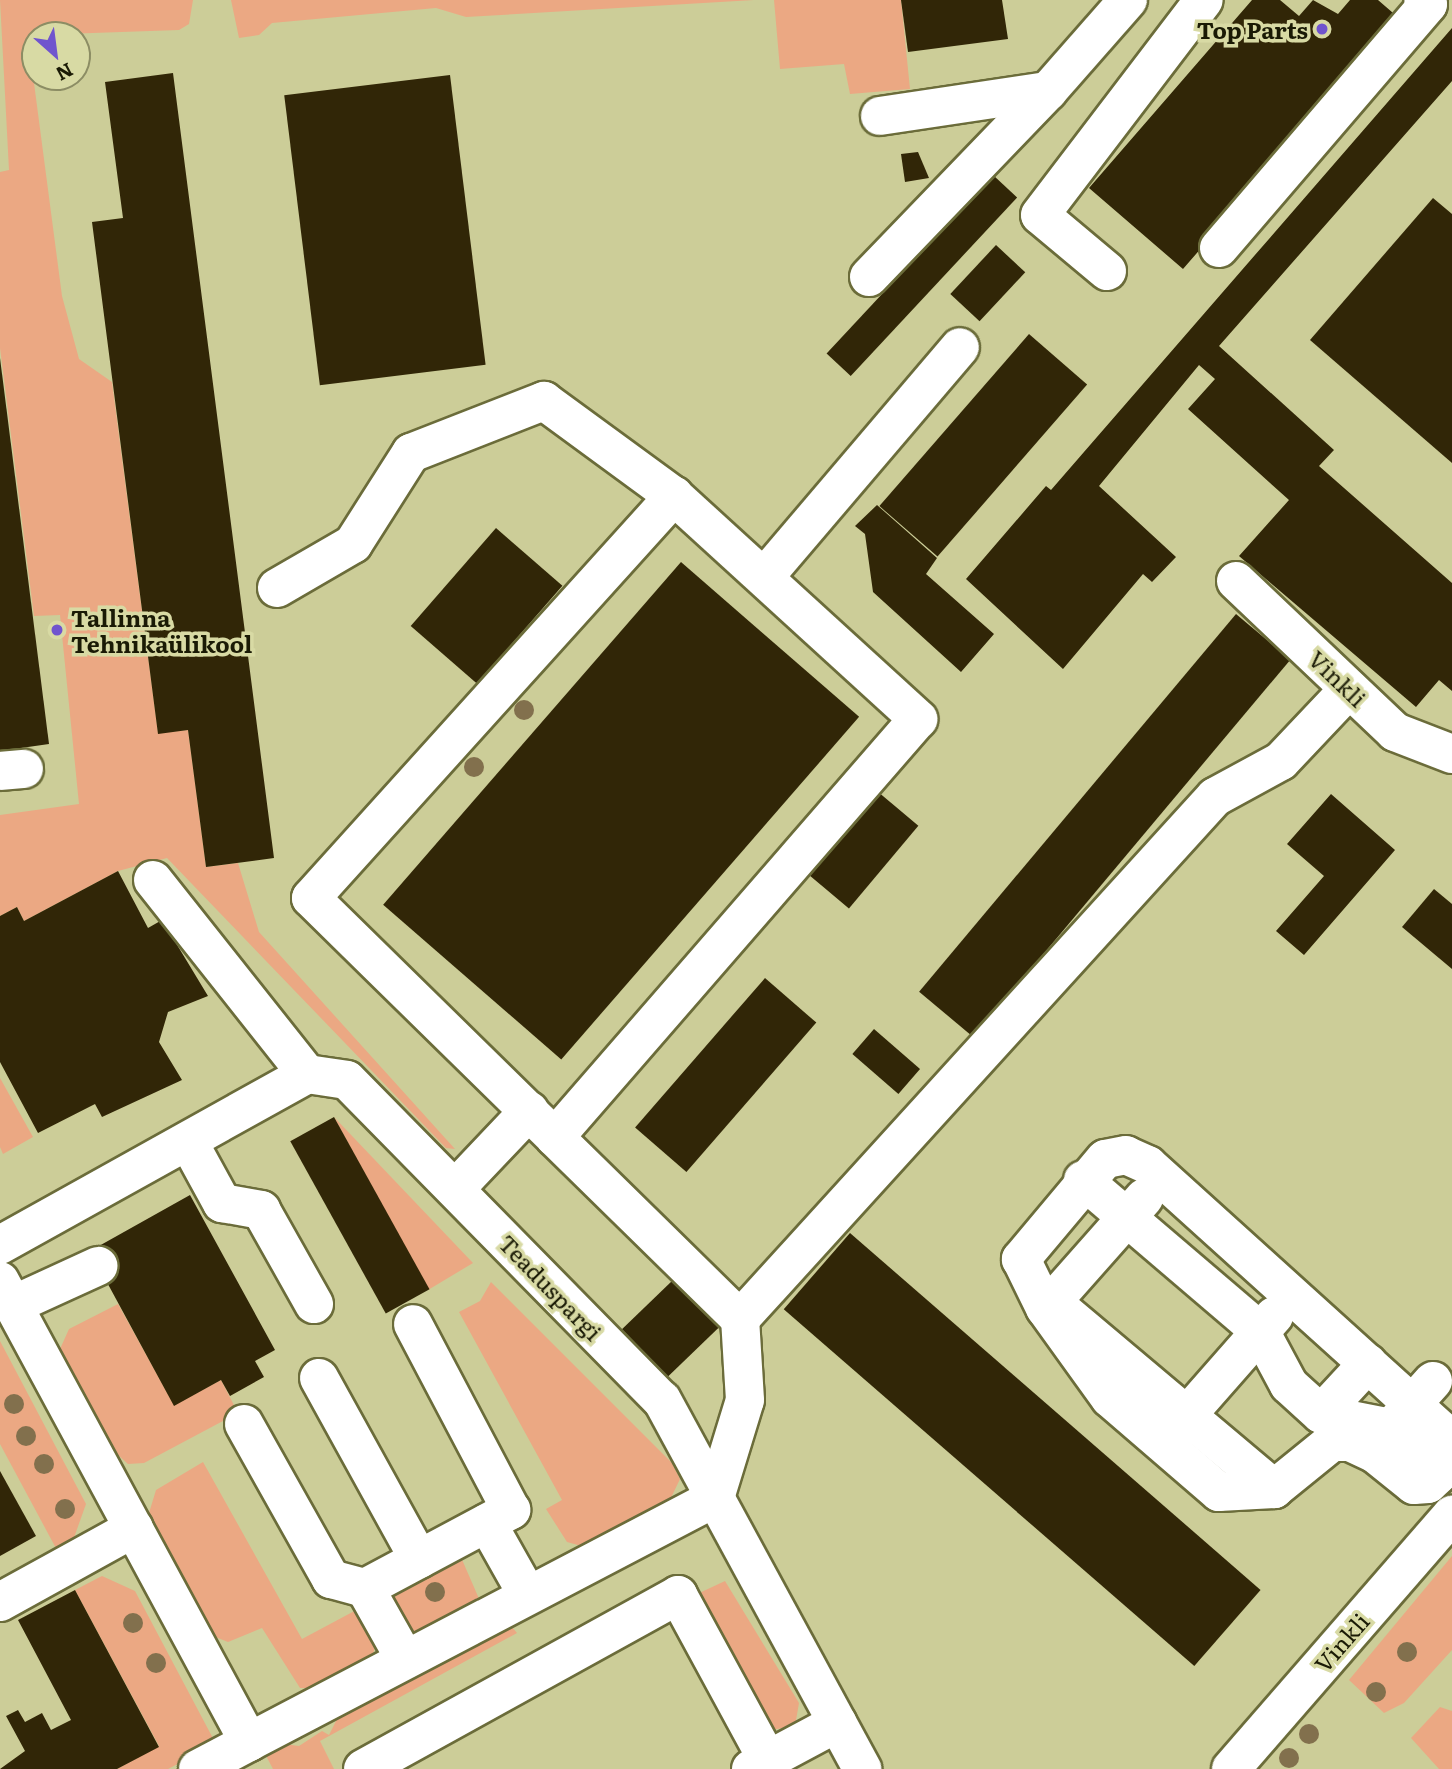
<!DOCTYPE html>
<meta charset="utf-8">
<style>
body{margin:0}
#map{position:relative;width:1452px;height:1769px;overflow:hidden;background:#cccd98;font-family:Literata,serif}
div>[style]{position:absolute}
.green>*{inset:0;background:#eba883}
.building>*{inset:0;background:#312607;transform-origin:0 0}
.roads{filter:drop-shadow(2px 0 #6b6c3a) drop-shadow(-2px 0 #6b6c3a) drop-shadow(0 2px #6b6c3a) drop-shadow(0 -2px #6b6c3a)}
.minor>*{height:38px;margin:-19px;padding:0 19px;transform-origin:19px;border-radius:19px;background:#fff}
.trees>*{width:20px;height:20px;margin:-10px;border-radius:50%;background:#82704d}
.dots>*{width:19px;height:19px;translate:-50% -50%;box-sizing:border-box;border:4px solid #d8daa4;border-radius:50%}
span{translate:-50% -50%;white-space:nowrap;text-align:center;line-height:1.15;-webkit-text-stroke:7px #d8daa4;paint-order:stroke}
.poi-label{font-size:23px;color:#1a1a05;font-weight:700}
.right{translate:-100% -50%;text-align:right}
.left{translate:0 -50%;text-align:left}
.street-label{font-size:23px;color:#1a1a05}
.north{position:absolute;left:21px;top:21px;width:70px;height:70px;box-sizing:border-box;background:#d8daa4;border:2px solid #8c8d64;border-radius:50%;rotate:152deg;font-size:19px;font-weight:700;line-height:28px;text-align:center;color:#1a1a05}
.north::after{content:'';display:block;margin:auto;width:24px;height:32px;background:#7054ce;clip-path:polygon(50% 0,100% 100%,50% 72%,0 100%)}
</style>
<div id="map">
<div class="green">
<i style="clip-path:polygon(0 0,193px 0,189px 24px,179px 30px,35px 35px,29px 45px,62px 296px,79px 359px,112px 382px,158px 733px,188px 730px,206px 867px,238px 863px,259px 932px,455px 1149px,446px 1148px,167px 858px,118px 871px,24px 921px,17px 907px,0 916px,0 815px,79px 804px,60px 615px,34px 616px,0 348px,0 172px,9px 170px)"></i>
<i style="clip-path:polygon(231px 0,754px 0,466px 17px,436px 8px,272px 23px,259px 35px,239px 38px)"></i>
<i style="clip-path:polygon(774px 0,901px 0,910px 89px,850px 94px,844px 64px,780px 69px)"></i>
<i style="clip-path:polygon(0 1078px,33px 1137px,3px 1154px,0 1147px)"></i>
<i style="clip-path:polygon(334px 1117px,473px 1263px,428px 1290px)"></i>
<i style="clip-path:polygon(491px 1282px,672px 1463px,680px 1479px,669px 1502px,585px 1547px,567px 1542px,546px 1509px,562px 1500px,459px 1312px,480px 1301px)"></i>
<i style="clip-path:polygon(118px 1304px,174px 1405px,221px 1380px,238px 1413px,144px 1463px,128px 1464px,117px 1454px,60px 1349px,69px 1329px)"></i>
<i style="clip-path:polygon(0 1341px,86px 1504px,71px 1546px,58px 1552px,0 1444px)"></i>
<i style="clip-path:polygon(203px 1462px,302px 1639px,360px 1608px,377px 1642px,369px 1665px,327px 1688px,300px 1688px,262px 1628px,228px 1642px,213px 1636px,149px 1513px,156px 1490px)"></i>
<i style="clip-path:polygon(460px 1555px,480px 1601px,413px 1635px,384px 1596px)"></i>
<i style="clip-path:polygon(1452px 1556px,1452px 1650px,1404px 1703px,1384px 1713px,1349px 1680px)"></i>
<i style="clip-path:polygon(102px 1576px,135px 1591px,216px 1744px,168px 1769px,117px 1769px,159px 1746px,75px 1590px)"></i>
<i style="clip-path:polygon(725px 1581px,799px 1703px,795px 1726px,771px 1730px,695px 1595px)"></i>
<i style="clip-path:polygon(511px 1626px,517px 1633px,320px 1741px,334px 1769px,273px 1769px,263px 1750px,276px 1743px,299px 1746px,322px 1731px,329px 1735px,339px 1715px)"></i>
<i style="clip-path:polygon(1440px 1707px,1452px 1711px,1452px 1769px,1439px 1769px,1411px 1738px)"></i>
</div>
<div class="building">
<i style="clip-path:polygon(901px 0,1002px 0,1008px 39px,908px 52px)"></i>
<i style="clip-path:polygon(1252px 0,1280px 0,1299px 16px,1313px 0,1338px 14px,1350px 0,1378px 0,1400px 19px,1183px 269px,1089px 188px)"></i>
<i style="clip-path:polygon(1452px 28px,1452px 81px,1219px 346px,1334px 450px,1319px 466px,1452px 583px,1452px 691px,1439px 680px,1416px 707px,1239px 556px,1289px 500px,1188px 409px,1215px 379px,1199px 365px,1099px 486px,1176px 557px,1152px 582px,1143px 574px,1063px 669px,966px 579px,1046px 486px,1051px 490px)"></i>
<i style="clip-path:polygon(173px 73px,274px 858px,206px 867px,188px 730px,158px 734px,92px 222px,123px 218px,105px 82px)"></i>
<i style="left:450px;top:75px;width:292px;height:167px;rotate:83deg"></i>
<i style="clip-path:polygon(918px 152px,929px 178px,905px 182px,901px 154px)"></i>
<i style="left:993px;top:175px;width:33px;height:244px;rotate:43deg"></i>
<i style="clip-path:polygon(1433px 198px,1452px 214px,1452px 463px,1310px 340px)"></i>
<i style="left:996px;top:245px;width:40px;height:67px;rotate:43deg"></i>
<i style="left:1029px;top:334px;width:77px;height:228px;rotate:41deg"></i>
<i style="clip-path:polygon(0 358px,49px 744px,0 751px)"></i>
<i style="clip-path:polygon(877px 505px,937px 558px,926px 574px,994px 634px,961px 672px,873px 592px,865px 534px,855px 526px)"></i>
<i style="left:496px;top:528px;width:88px;height:130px;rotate:41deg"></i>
<i style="left:681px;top:562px;width:236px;height:454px;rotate:41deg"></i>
<i style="left:1236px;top:614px;width:71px;height:493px;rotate:40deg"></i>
<i style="left:877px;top:791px;width:54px;height:108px;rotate:40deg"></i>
<i style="clip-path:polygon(1331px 794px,1395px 850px,1304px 955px,1276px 931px,1324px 876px,1287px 844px)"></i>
<i style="clip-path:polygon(118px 871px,148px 928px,162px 920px,208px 996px,168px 1012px,159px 1042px,182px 1080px,102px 1117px,95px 1104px,38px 1133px,0 1062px,0 916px,17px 907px,24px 921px)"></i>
<i style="clip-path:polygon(1434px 889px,1452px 904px,1452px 969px,1402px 927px)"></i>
<i style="left:765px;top:978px;width:68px;height:198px;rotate:41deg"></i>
<i style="left:874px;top:1029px;width:61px;height:33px;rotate:41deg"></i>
<i style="left:334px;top:1117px;width:197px;height:50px;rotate:61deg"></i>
<i style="clip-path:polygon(190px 1195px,275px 1350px,255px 1361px,264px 1377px,230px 1396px,221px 1380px,174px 1406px,90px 1251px)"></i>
<i style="left:850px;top:1233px;width:544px;height:101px;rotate:41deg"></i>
<i style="left:673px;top:1280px;width:66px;height:71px;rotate:46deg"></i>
<i style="clip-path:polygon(0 1471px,36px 1536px,0 1556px)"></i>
<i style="clip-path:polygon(75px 1590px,159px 1747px,117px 1769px,0 1769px,25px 1751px,6px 1716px,18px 1710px,25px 1722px,42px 1713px,51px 1730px,71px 1720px,18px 1620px)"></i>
</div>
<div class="roads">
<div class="minor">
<i style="left:880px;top:116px;width:170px;rotate:-8.5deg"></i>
<i style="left:1048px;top:91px;width:121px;rotate:-48.7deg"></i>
<i style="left:1219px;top:248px;width:321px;rotate:-49.4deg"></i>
<i style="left:1428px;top:4px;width:6px;rotate:-141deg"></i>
<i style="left:1107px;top:271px;width:87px;rotate:-140.1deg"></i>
<i style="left:1040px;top:215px;width:270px;rotate:-52.7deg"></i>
<i style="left:869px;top:277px;width:258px;rotate:-46.1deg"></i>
<i style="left:766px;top:575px;width:299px;rotate:-49.6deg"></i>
<i style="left:1236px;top:581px;width:219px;rotate:43.5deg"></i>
<i style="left:1395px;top:732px;width:61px;rotate:21.1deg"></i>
<i style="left:277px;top:588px;width:88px;rotate:-30.1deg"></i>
<i style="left:353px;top:544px;width:108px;rotate:-57.5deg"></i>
<i style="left:411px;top:453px;width:143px;rotate:-21.4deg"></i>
<i style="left:544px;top:401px;width:161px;rotate:36.2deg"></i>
<i style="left:0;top:771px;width:24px;rotate:-5deg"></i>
<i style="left:153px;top:880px;width:248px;rotate:51.6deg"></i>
<i style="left:307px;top:1074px;width:40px;rotate:8.5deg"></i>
<i style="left:347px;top:1080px;width:449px;rotate:45.5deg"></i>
<i style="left:662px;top:1400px;width:420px;rotate:61.5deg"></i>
<i style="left:188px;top:1141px;width:71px;rotate:61.3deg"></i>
<i style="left:222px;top:1203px;width:40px;rotate:10deg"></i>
<i style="left:261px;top:1210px;width:108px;rotate:60.6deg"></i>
<i style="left:1083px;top:1180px;width:233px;rotate:40.5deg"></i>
<i style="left:1260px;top:1331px;width:61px;rotate:61.8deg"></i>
<i style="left:1289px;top:1385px;width:43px;rotate:42.2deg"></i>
<i style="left:1321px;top:1414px;width:69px;rotate:-47.3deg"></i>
<i style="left:455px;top:1189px;width:108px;rotate:-46.5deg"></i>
<i style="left:0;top:1245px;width:351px;rotate:-29.1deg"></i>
<i style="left:0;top:1281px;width:524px;rotate:61.63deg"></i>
<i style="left:249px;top:1742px;width:526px;rotate:-27.64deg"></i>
<i style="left:715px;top:1498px;width:102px;rotate:-73deg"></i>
<i style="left:745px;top:1400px;width:81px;rotate:-93.5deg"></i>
<i style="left:740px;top:1319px;width:601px;rotate:-135.54deg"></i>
<i style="left:311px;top:898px;width:542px;rotate:-47.92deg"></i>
<i style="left:674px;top:496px;width:331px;rotate:42.4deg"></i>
<i style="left:918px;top:719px;width:554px;rotate:130.97deg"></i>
<i style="left:13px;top:1305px;width:94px;rotate:-24.6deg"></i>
<i style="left:1064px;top:1312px;width:275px;rotate:40.1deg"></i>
<i style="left:740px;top:1319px;width:706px;rotate:-47.7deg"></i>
<i style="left:1215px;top:797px;width:75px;rotate:-28.6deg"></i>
<i style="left:1281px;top:761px;width:99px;rotate:-46.6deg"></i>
<i style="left:1061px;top:1327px;width:27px;rotate:-110deg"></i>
<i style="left:1052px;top:1302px;width:139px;rotate:-48.5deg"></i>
<i style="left:319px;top:1378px;width:207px;rotate:61.1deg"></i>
<i style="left:1433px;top:1381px;width:63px;rotate:131.8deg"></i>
<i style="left:1391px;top:1428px;width:66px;rotate:46.2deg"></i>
<i style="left:1330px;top:1416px;width:62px;rotate:11.1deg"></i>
<i style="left:1391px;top:1428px;width:30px;rotate:124deg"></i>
<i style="left:244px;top:1424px;width:178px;rotate:60.7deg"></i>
<i style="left:331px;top:1579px;width:35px;rotate:15deg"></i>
<i style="left:365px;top:1588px;width:81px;rotate:60.6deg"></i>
<i style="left:1173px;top:1431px;width:153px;rotate:-48.7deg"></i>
<i style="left:1452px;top:1440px;width:410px;rotate:-137.9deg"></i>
<i style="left:1148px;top:1165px;width:24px;rotate:-156deg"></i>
<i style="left:1126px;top:1155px;width:21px;rotate:169deg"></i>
<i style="left:1105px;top:1159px;width:131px;rotate:130deg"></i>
<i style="left:1021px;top:1259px;width:55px;rotate:63.9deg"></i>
<i style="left:1045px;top:1308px;width:111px;rotate:54.2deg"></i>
<i style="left:1110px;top:1398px;width:144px;rotate:40.8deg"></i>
<i style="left:1219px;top:1492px;width:55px;rotate:-3.1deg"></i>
<i style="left:1274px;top:1489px;width:75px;rotate:-39deg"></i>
<i style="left:1332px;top:1442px;width:18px"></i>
<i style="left:1350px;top:1442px;width:26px;rotate:25deg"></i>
<i style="left:1374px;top:1453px;width:51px;rotate:38.7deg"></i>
<i style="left:1414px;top:1485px;width:14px;rotate:-4deg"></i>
<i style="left:1428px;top:1484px;width:33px;rotate:-43deg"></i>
<i style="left:487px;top:1523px;width:81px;rotate:60.6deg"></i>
<i style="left:365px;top:1588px;width:166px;rotate:-28.1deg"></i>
<i style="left:511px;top:1510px;width:210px;rotate:-117.8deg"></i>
<i style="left:0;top:1602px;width:153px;rotate:-28.9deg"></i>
<i style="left:198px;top:1769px;width:58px;rotate:-27.9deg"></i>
<i style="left:363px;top:1769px;width:360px;rotate:-28.9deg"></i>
<i style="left:678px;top:1595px;width:176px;rotate:61.5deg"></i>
<i style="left:762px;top:1750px;width:15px;rotate:98deg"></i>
<i style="left:751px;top:1769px;width:98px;rotate:-28.1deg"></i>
<i style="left:1231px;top:1769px;width:337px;rotate:-49deg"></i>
</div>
</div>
<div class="trees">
<i style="left:524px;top:710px"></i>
<i style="left:474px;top:767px"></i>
<i style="left:14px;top:1404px"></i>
<i style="left:26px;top:1436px"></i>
<i style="left:44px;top:1464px"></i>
<i style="left:65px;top:1509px"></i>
<i style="left:435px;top:1592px"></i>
<i style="left:133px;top:1623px"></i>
<i style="left:1407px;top:1652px"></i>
<i style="left:156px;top:1663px"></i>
<i style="left:1376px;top:1692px"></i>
<i style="left:1309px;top:1734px"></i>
<i style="left:1289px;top:1758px"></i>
</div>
<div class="dots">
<i style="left:1322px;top:29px;background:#7054ce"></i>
<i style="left:57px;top:630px;background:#7054ce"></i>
</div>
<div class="poi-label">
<span class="right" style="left:1308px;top:29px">Top Parts</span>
<span class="left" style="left:71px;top:630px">Tallinna<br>Tehnikaülikool</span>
</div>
<div class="street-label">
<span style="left:1338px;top:678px;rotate:44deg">Vinkli</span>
<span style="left:551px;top:1287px;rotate:46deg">Teaduspargi</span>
<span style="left:1341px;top:1642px;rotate:-49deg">Vinkli</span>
</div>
<div class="north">N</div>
</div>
